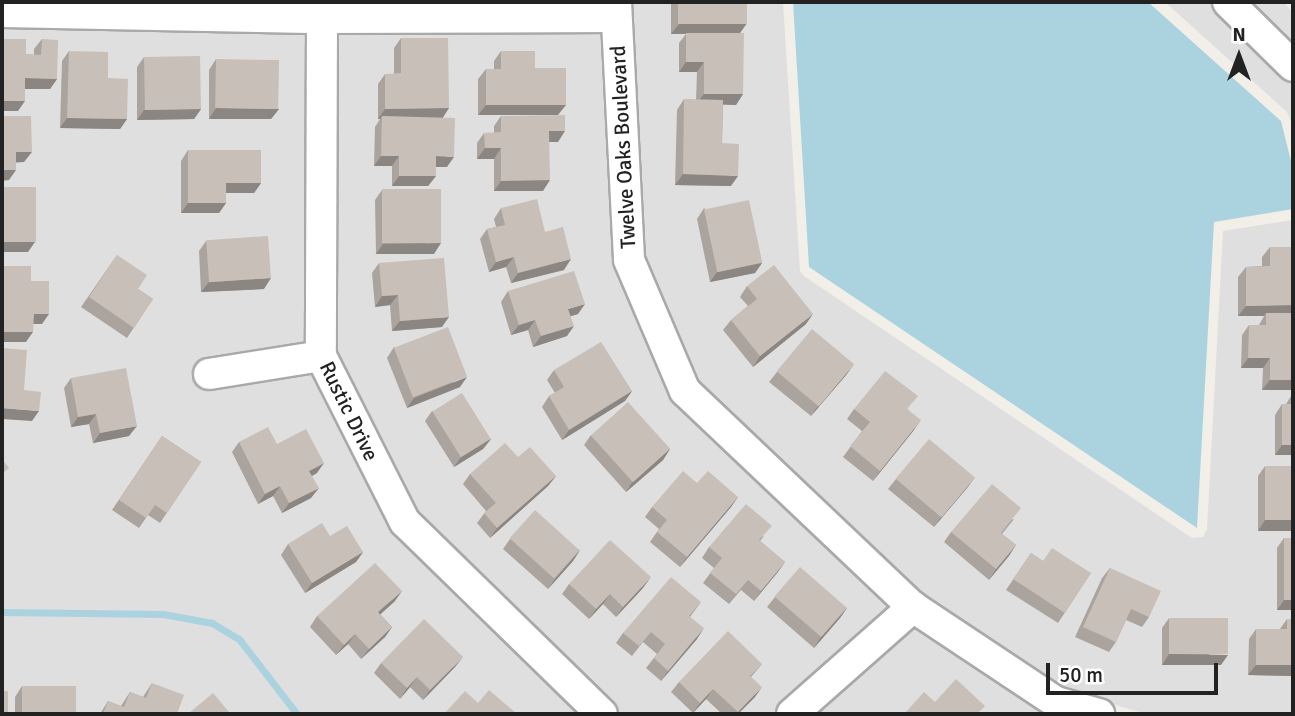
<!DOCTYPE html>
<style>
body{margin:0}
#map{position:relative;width:1295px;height:716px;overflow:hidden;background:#f2efe9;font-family:Signika,sans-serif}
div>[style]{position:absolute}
.residential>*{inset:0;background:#e0dfdf}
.water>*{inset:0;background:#aad3df}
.stream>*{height:7px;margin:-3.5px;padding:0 3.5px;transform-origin:3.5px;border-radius:3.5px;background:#aad3df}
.roads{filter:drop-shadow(2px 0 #a9a9a9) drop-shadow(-2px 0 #a9a9a9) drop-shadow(0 2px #a9a9a9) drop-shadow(0 -2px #a9a9a9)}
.minor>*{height:30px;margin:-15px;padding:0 15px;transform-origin:15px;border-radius:15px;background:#fff}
.wall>*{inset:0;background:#aba49e}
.shaded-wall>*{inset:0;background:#8b8681}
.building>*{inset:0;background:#c7bfb8;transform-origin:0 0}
span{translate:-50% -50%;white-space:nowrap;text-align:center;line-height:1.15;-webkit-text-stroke:6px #fff;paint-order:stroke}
.street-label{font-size:21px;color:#222}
.frame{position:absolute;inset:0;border:4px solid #222;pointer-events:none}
.north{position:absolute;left:1204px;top:21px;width:70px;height:70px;-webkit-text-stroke:5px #fff;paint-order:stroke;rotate:0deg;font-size:19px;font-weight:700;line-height:28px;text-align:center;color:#222}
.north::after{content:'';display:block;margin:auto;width:24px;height:32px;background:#222;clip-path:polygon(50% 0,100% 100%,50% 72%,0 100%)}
.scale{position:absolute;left:1046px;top:663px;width:172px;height:32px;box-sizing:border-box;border:4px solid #222;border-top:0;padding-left:9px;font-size:21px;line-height:24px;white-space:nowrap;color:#222;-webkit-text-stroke:5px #fff;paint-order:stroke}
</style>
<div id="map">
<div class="residential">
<i style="clip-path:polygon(628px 2px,783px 2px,800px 271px,804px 276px,1192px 538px,1203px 537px,1207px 529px,1223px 231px,1293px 220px,1293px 714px,1146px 714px,1061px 689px,921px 597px,695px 383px,640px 257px)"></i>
<i style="clip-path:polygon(1165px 2px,1209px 2px,1272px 62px,1293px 85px,1293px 127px,1287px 112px)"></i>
<i style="clip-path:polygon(1246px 2px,1284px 2px,1293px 13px,1293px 47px)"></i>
<i style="clip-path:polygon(2px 25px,310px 31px,309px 345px,196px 363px,199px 389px,314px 371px,397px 532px,584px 714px,2px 714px)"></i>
<i style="clip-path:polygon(605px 30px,617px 261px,675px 397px,894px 607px,773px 714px,620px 714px,414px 513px,333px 353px,334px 31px)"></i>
<i style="clip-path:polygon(914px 623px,1054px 714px,811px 714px)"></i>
</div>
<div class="water">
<i style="clip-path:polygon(793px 2px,1148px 2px,1281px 121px,1293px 169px,1293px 209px,1214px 222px,1197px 528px,809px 267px)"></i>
</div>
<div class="stream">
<i style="left:2px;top:612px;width:161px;rotate:0.7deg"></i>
<i style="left:163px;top:614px;width:50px;rotate:10.4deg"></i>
<i style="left:212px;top:623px;width:31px;rotate:31deg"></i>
<i style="left:239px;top:639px;width:95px;rotate:52.3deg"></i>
</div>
<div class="roads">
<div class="minor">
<i style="left:616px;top:2px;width:258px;rotate:87.1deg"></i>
<i style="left:629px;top:260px;width:142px;rotate:66.9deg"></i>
<i style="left:685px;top:391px;width:314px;rotate:43.5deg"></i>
<i style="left:913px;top:607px;width:172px;rotate:33.6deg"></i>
<i style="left:1056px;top:702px;width:45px;rotate:15.6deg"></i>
<i style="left:1228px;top:2px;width:91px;rotate:44.6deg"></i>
<i style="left:2px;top:12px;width:320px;rotate:1.1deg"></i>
<i style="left:322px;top:18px;width:294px;rotate:-0.2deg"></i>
<i style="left:322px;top:18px;width:338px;rotate:90.2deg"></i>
<i style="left:321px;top:356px;width:186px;rotate:63.2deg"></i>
<i style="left:405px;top:522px;width:275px;rotate:44.3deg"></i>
<i style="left:209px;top:374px;width:113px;rotate:-9.1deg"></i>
<i style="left:792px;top:714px;width:162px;rotate:-41.5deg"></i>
</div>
</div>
<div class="wall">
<i style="clip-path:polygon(671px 2px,747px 2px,747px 23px,740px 33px,743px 94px,736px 105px,723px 104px,722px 143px,731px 186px,675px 185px,677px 110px,684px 99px,696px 100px,697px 72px,679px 72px,679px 43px,686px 34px,671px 34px)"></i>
<i style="clip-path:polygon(401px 38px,449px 108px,442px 117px,447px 167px,436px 167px,436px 176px,428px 186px,392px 186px,392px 166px,374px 166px,375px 127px,380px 119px,378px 119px,378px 84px,385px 74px,394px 74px,394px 48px)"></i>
<i style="clip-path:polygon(42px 39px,57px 79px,50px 89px,25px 89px,18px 111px,26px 54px,34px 55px,34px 49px)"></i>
<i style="clip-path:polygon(69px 51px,108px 78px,127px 119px,120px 129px,60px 128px,62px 61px)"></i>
<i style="clip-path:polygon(501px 51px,535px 68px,478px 115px,478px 79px,486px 69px,494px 69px,494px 61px)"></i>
<i style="clip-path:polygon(144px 57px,201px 109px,194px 119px,137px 120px,137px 67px)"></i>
<i style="clip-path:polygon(216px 59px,279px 109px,271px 119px,209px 119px,209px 70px)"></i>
<i style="clip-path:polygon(501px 116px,558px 142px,549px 142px,543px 191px,494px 191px,494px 159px,477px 159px,477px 143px,484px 133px,494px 133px,494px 126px)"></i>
<i style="clip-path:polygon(188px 150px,261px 183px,254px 193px,226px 193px,226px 203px,219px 213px,181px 213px,181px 161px)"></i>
<i style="clip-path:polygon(382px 190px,434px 254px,376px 254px,375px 200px)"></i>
<i style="clip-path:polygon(501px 208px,545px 232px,564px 270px,511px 283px,506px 267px,489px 272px,480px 239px,487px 229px,496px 227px,494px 219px)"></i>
<i style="clip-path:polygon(704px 208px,762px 263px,755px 273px,710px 282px,697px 219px)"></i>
<i style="clip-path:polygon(206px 241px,264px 289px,201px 292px,199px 251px)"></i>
<i style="clip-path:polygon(1270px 247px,1293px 247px,1293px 390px,1262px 390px,1263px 368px,1241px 368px,1242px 335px,1249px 325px,1259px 325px,1264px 316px,1238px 316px,1238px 277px,1246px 267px,1262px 266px,1262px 257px)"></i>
<i style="clip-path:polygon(117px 255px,138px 289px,153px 299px,127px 338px,81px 307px)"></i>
<i style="clip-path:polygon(379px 263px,442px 327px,392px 331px,390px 305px,375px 307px,372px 273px)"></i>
<i style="clip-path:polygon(747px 286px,806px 324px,753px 367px,723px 330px,731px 320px,748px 306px,740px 297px)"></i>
<i style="clip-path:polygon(508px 291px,578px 314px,571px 316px,567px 336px,533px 347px,528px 330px,511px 335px,501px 302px)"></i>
<i style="clip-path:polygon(394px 347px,460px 387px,407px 408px,387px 358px)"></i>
<i style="clip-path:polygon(554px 370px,632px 391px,625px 401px,562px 440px,542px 407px,549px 396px,555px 393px,547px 380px)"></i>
<i style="clip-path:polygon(777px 372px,847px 374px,811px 416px,769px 382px)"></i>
<i style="clip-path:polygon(71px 378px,129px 436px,93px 443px,89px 424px,71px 427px,64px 388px)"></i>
<i style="clip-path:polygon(1293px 393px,1293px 455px,1275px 455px,1275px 415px,1282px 404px,1286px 404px)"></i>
<i style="clip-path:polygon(854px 409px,908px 409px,914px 430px,873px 481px,843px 457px,862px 431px,847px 419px)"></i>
<i style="clip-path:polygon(432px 411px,491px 439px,483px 449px,454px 467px,425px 421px)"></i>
<i style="clip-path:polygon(591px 435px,670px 449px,663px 460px,626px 492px,584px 445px)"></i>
<i style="clip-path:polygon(162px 436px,201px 462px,160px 523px,148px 515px,139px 528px,112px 510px)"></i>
<i style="clip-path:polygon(239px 442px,277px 444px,317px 473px,312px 476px,311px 498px,282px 513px,273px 496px,258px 504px,232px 452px)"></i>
<i style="clip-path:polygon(518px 457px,556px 476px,548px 486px,490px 538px,477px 523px,486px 511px,463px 484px,470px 474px)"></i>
<i style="clip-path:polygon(1265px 466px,1293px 531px,1258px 531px,1258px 476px)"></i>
<i style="clip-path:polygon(975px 477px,934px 527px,888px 489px,896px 479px)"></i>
<i style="clip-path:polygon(697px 483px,738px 497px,731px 507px,680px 567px,650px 542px,659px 529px,645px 517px,652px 507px)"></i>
<i style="clip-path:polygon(1014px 519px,1002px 534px,1016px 545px,989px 580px,944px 542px,951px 532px)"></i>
<i style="clip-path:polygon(330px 536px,363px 552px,356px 562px,305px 593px,281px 555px,288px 544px)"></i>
<i style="clip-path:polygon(764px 536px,760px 541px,785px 562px,754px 601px,741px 590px,729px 604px,703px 583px,714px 568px,702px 558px,709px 547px)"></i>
<i style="clip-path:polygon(1284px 538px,1293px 610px,1277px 610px,1277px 548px)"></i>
<i style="clip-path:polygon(510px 539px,580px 550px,573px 561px,548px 589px,503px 549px)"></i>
<i style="clip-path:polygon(1031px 553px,1043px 561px,1091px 573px,1058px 623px,1006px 590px)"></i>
<i style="clip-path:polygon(1110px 568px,1149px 617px,1142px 627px,1126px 620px,1116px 642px,1109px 652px,1075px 637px,1102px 578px)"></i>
<i style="clip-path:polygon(569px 584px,643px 588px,616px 617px,603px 604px,589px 619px,562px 594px)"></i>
<i style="clip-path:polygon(775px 597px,847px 608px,840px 618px,814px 648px,767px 607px)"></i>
<i style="clip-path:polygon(395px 601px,380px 614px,392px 627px,385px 637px,361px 659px,348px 644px,336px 655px,310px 627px,317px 616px)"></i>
<i style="clip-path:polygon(701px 602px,690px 617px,697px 639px,661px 681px,646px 668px,657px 654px,643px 642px,632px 656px,616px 643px,623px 633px)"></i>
<i style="clip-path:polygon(1169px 618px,1221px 665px,1162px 665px,1162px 628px)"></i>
<i style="clip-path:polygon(1287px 619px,1293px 676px,1248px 675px,1249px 639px,1256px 629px,1280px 629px)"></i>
<i style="clip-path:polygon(381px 663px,455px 667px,423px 700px,410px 687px,400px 699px,374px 673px)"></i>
<i style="clip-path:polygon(762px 664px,751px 677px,755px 697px,738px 714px,722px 714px,706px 699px,693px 713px,671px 692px,679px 682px)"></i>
<i style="clip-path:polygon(152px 683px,177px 714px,100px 714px,108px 701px,121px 706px,130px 692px,143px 697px)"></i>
<i style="clip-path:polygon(22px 686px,76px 714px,15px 714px,15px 697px)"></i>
</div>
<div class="shaded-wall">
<i style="clip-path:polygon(747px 23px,740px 33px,671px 34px,679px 24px)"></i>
<i style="clip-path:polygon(686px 62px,704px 62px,697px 72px,679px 72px)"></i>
<i style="clip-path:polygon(25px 78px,57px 79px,50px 89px,18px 89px)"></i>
<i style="clip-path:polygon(704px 94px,743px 94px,736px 105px,696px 104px)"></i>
<i style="clip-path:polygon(2px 101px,25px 101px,18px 111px,2px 111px)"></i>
<i style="clip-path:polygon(486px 105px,566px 105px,558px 115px,478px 115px)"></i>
<i style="clip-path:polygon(216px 108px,279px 109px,271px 119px,209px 119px)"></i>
<i style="clip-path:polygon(449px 108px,442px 119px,382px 116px,380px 119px,378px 119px,385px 109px)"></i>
<i style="clip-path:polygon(201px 109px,194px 119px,137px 120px,144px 110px)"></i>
<i style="clip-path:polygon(67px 118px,127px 119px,120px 129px,60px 128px)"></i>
<i style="clip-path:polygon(549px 131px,565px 131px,558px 142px,542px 142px)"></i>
<i style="clip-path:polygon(485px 148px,501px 148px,494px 159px,477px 159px)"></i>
<i style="clip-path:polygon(16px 152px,32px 152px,24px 162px,9px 163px)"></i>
<i style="clip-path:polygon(381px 156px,399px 156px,392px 166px,374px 166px)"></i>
<i style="clip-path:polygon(436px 156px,454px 157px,447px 167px,429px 167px)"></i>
<i style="clip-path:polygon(2px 170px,16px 170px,9px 180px,2px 181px)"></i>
<i style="clip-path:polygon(683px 174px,738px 176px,731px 186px,675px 185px)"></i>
<i style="clip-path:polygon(399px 176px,436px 176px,428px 186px,392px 186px)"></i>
<i style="clip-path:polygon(550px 180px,543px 191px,494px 191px,501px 181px)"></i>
<i style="clip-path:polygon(226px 183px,261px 183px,254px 193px,219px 193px)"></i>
<i style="clip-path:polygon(188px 203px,226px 203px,219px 213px,181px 213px)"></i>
<i style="clip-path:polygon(2px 242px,35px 242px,28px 252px,2px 252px)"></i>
<i style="clip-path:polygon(441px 243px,434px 254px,376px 254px,383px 244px)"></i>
<i style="clip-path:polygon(514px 257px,506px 267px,489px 272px,496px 262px)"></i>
<i style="clip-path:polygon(571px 259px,564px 270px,511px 283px,518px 273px)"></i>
<i style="clip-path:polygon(762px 263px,755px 273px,710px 282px,717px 272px)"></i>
<i style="clip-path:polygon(271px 278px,264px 289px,201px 292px,209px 282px)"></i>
<i style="clip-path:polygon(398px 295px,390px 305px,375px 307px,382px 296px)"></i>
<i style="clip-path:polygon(585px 304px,578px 314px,561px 319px,568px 309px)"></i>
<i style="clip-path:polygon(1293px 305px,1293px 316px,1266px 313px,1264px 316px,1238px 316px,1246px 306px)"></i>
<i style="clip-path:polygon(34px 314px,49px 314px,42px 324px,26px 324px)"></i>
<i style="clip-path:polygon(813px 314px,806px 324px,753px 367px,760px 356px)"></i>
<i style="clip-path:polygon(449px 317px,442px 327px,392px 331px,400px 321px)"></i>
<i style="clip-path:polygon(535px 320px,528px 330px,511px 335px,519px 325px)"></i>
<i style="clip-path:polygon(574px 326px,567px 336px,533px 347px,541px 336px)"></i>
<i style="clip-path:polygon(2px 332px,33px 332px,26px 342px,2px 342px)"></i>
<i style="clip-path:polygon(1248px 358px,1270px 358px,1263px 368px,1241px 368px)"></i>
<i style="clip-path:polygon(854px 364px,847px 374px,811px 416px,818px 406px)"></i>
<i style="clip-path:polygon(467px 377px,460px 387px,407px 408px,414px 398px)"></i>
<i style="clip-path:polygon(1270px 380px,1293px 380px,1293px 390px,1262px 390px)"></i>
<i style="clip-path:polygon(632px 391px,625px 401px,562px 440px,569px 430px)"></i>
<i style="clip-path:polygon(2px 408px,39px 411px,32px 421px,2px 419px)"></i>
<i style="clip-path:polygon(96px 414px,89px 424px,71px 427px,78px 417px)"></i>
<i style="clip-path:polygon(921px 420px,914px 430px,873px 481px,880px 471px)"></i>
<i style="clip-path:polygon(137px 426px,129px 436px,93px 443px,100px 433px)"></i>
<i style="clip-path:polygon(491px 439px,483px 449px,454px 467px,461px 457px)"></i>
<i style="clip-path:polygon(1282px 445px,1293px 445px,1293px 455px,1275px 455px)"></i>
<i style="clip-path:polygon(670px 449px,663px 460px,626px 492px,633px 481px)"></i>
<i style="clip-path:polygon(324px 463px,317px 473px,302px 481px,309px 471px)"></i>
<i style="clip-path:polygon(556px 476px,548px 486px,490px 538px,497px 528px)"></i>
<i style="clip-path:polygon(975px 477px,968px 487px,934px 527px,941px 517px)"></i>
<i style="clip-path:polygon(280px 486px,273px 496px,258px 504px,265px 494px)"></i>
<i style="clip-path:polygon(319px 488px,311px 498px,282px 513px,289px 503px)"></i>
<i style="clip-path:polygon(738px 497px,731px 507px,680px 567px,687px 557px)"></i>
<i style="clip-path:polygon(1265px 520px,1293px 520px,1293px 531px,1258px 531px)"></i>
<i style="clip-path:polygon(1016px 545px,1009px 556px,989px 580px,996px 569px)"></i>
<i style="clip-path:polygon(580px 550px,573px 561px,548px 589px,555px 579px)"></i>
<i style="clip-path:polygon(363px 552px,356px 562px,305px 593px,312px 583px)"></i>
<i style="clip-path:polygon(785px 562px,778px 572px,754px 601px,761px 591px)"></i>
<i style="clip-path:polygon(651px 577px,643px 588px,616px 617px,623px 607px)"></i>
<i style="clip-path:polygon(402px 591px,395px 601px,371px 623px,378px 612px)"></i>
<i style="clip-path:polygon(610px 594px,603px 604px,589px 619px,596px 609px)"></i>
<i style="clip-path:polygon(1284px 600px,1293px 600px,1293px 610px,1277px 610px)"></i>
<i style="clip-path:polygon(847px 608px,840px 618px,814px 648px,821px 637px)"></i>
<i style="clip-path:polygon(392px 627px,385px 637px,361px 659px,369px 649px)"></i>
<i style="clip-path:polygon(704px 628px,697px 639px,661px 681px,668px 671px)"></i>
<i style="clip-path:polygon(355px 634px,348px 644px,336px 655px,344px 645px)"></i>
<i style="clip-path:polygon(1169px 654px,1228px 655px,1221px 665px,1162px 665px)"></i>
<i style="clip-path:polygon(463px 657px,455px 667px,423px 700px,430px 690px)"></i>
<i style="clip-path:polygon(1256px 665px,1293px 665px,1293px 676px,1248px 675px)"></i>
<i style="clip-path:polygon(417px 677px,410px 687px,400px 699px,407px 688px)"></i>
<i style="clip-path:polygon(762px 687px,755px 697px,738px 714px,736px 714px)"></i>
<i style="clip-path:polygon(713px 689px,706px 699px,693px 713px,700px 703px)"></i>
</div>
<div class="building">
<i style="left:678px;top:2px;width:69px;height:22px"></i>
<i style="clip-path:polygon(686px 33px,744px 33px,743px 94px,704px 94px,704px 62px,686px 62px)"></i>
<i style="clip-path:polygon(401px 38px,448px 38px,449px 108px,385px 109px,385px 74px,401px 73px)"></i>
<i style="clip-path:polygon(2px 39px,26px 39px,26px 54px,41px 55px,42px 39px,58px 40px,57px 79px,25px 78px,25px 101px,2px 101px)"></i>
<i style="clip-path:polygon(69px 51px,108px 52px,108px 78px,128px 79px,127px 119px,67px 118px)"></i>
<i style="clip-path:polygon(501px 51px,535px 51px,535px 68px,566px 68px,566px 105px,486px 105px,486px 69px,501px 69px)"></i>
<i style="left:200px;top:56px;width:53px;height:56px;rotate:89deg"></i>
<i style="left:216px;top:59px;width:63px;height:49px;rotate:1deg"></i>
<i style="clip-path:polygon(684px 99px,723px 100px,722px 143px,739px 144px,738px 176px,683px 174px)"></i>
<i style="clip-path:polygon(565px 115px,565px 131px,549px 131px,550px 180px,501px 181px,501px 148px,485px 148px,484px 133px,501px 132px,501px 116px)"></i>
<i style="clip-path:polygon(2px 116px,31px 116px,32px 152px,16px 152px,16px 170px,2px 170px)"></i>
<i style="clip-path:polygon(382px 116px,455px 118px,454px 157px,436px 156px,436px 176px,399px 176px,399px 156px,381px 156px)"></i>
<i style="clip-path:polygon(188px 150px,261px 150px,261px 183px,226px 183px,226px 203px,188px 203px)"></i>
<i style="left:2px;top:187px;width:34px;height:55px"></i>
<i style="left:441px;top:189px;width:54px;height:59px;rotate:90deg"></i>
<i style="clip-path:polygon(537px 199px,545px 232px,563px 227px,571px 259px,518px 273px,514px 257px,496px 262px,487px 229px,505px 225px,501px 208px)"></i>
<i style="left:749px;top:200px;width:64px;height:46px;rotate:78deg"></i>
<i style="left:268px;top:236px;width:42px;height:62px;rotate:86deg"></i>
<i style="clip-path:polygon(1270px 247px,1293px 247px,1293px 305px,1246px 306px,1246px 267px,1270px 266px)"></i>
<i style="clip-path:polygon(117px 255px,147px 275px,138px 289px,153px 299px,134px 328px,89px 297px)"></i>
<i style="clip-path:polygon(444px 258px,449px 317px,400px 321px,398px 295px,382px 296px,379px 263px)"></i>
<i style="clip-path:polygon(774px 265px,813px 314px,760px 356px,731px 320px,757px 299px,747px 286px)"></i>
<i style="clip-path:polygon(2px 266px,31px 266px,31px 281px,49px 281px,49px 314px,34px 314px,33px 332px,2px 332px)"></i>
<i style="clip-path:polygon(574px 271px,585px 304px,568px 309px,574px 326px,541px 336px,535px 320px,519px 325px,508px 291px)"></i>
<i style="clip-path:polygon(1266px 313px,1293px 313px,1293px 380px,1270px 380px,1270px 358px,1248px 358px,1249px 325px,1266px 325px)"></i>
<i style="left:448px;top:327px;width:53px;height:58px;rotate:69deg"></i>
<i style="left:812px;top:329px;width:55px;height:55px;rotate:40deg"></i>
<i style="clip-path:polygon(601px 342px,632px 391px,569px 430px,549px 396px,564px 387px,554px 370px)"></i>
<i style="clip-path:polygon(2px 348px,27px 350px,24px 390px,41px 392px,39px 411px,2px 408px)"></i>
<i style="clip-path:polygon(126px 368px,137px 426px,100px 433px,96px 414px,78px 417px,71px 378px)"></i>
<i style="clip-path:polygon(885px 371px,918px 396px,907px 409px,921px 420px,880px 471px,850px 446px,870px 422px,854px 409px)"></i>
<i style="left:462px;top:393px;width:54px;height:35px;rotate:58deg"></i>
<i style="clip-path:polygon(1293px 393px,1293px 445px,1282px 445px,1282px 404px,1293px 404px)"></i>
<i style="left:628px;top:402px;width:63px;height:50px;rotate:48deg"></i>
<i style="clip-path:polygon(268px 427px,277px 444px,306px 429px,324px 463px,309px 471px,319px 488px,289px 503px,280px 486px,265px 494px,239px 442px)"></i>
<i style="clip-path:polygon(162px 436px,201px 462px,167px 513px,155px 505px,146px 518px,119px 500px)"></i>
<i style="left:929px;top:439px;width:60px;height:52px;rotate:40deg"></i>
<i style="clip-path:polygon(505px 443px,518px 457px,530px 447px,556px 476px,497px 528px,484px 513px,496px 503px,470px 474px)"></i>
<i style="clip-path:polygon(2px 459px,9px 468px,2px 474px)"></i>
<i style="left:1265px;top:466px;width:28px;height:54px"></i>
<i style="clip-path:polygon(683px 471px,697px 483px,708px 471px,738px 497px,687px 557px,657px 532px,667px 520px,652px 507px)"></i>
<i style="clip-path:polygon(992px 484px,1021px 508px,1001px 533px,1016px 545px,996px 569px,951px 532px)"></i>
<i style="clip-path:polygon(746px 504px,772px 526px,759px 540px,785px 562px,761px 591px,748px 580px,736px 594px,710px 573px,722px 558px,709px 547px)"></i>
<i style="left:535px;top:510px;width:60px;height:38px;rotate:42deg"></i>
<i style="clip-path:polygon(322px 523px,330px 536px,347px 526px,363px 552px,312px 583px,288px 544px)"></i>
<i style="left:1284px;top:538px;width:9px;height:62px"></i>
<i style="clip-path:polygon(610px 540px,651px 577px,623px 607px,610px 594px,596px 609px,569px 584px)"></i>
<i style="clip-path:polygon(1052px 548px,1091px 573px,1065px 613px,1013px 579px,1031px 553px,1043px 561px)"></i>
<i style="clip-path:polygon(375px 563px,402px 591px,378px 612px,392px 627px,369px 649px,355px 634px,344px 645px,317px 616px)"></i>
<i style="left:800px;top:567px;width:62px;height:39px;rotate:41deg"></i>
<i style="clip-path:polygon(1110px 568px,1161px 591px,1149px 617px,1131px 609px,1116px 642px,1083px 627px)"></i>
<i style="clip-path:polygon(671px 577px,701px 602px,689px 616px,704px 628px,668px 671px,654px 658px,665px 644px,651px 632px,639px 646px,623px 633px)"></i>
<i style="left:1169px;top:618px;width:59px;height:36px"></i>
<i style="clip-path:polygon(424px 619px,463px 657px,430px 690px,417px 677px,407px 688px,381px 663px)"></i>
<i style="clip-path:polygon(1287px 619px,1293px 619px,1293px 665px,1256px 665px,1256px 629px,1287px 629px)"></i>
<i style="clip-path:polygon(728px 631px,762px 664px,750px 676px,762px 687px,738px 712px,713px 689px,700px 703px,679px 682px)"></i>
<i style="clip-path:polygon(956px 679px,985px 706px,977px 714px,904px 714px,924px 692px,935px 702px)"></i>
<i style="clip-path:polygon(152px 683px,184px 695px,177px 714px,103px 714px,108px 701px,124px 707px,130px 692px,146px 698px)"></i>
<i style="left:22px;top:686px;width:54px;height:28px"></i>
<i style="clip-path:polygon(489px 690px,517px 714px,444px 714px,465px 691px,478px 703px)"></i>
<i style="left:2px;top:691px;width:6px;height:23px"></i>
<i style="clip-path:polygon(213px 693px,229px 712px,226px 714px,188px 714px)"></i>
</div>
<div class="street-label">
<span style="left:623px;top:147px;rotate:-93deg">Twelve Oaks Boulevard</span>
<span style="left:349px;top:411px;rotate:64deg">Rustic Drive</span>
</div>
<div class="frame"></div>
<div class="north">N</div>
<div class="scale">50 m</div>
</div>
